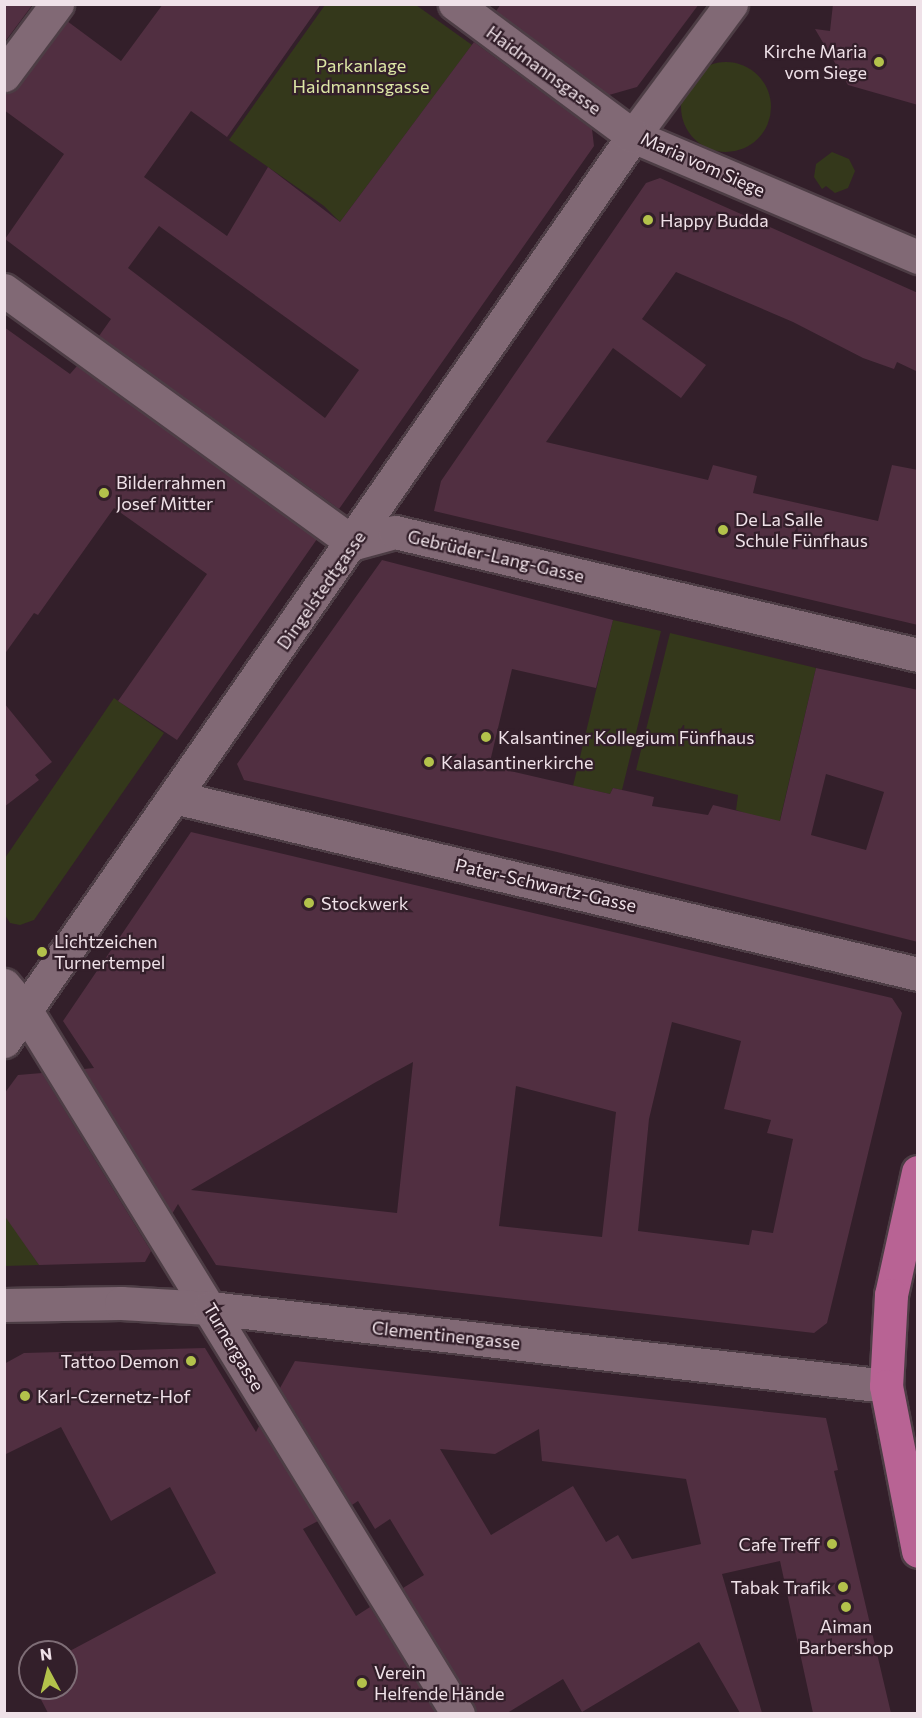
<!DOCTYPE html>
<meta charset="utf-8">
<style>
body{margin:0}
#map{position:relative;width:922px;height:1718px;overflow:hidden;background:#331f2a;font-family:Commissioner,sans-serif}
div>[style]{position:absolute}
.green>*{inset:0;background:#34381b}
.round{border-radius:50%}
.building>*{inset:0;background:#512f41}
.roads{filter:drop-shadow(2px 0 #4d3d45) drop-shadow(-2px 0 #4d3d45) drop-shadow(0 2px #4d3d45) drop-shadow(0 -2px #4d3d45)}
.minor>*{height:33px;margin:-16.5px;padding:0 16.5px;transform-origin:16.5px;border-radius:16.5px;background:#816975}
.major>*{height:33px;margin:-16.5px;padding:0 16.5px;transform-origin:16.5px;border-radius:16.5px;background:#b86394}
.dots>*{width:16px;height:16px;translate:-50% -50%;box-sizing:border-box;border:3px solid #331f2a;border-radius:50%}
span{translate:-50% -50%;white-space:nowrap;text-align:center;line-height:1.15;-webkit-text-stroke:4.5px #331f2a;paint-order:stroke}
.poi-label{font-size:18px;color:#efe1e8}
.right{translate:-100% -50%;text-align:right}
.left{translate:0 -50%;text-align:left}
.park-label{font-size:18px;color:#dce7a5}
.street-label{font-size:18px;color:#efe1e8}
.frame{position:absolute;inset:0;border:6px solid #efe1e8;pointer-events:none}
.north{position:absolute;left:18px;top:1640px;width:60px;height:60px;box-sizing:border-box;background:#331f2a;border:2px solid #7e6d76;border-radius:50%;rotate:353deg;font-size:16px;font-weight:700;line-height:24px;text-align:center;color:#efe1e8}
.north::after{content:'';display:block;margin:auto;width:21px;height:27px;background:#b3c24b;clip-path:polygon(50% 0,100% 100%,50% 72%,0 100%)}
</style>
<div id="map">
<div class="green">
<i style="clip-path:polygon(325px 5px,416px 5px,472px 45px,340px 222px,324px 206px,229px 140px)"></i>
<i class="round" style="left:681px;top:62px;width:90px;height:90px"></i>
<i style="clip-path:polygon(832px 152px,849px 159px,855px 171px,848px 188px,835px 193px,826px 186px,822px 189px,814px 177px,816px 164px)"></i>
<i style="clip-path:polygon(613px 620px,661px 631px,622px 790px,613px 788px,610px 794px,573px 786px)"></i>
<i style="clip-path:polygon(670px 633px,816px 668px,778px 828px,743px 821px,745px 813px,736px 810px,738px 795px,636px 770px)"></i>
<i style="clip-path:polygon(114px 698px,164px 733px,34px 920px,20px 925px,10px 923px,5px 915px,5px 858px)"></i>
<i style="clip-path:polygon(5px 1215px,39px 1265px,5px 1266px)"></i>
</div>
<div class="building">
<i style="clip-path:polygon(4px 4px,33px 4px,4px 43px)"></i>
<i style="clip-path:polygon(evenodd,163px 4px,321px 4px,227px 137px,191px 111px,144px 177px,227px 236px,268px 167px,340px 222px,474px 42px,592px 129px,594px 146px,339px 509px,99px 336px,111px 319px,5px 239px,64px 154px,4px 110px,4px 93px,19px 86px,67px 21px,121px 61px,163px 4px,159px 226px,359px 370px,325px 418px,128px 268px,159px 226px)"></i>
<i style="clip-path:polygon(501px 4px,699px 4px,637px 87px,609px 95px,496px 11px)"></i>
<i style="clip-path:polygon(833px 4px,918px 4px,918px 105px,848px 85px,815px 29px,830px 31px)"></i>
<i style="clip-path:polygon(660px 178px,918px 293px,918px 372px,897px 362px,894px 369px,863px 358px,793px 322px,676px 272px,642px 319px,706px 365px,681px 398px,613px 348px,546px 442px,708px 480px,713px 465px,757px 476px,753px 493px,878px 521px,892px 465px,918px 470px,918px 625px,434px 511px,441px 481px,646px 183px)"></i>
<i style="clip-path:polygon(4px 327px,70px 374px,77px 366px,317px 539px,177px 740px,118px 701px,207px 574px,114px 508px,38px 615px,34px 613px,4px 655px)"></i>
<i style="clip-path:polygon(evenodd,382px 560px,613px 620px,596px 688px,512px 669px,489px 766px,610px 794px,613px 788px,654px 797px,652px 806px,708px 815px,713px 805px,780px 821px,816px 668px,918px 690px,918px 942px,557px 852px,244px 780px,237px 764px,382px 560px,826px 774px,884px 792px,866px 850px,811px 835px,826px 774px)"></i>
<i style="clip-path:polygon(4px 703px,52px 762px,35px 775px,39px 780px,4px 807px)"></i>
<i style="clip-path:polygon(evenodd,191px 832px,892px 998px,902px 1013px,827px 1323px,814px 1333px,216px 1265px,178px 1204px,172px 1214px,84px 1069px,94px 1068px,63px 1021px,191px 832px,672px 1022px,741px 1041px,724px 1109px,771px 1120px,767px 1133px,793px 1139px,773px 1233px,752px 1230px,749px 1245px,638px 1231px,649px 1119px,672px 1022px,191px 832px,413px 1062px,397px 1213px,191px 1190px,376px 1082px,413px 1062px,191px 832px,516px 1086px,616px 1112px,602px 1237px,499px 1226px,516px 1086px)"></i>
<i style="clip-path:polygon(42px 1073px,151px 1251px,145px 1262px,39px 1265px,4px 1215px,4px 1094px,18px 1075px)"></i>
<i style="clip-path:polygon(205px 1348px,256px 1432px,259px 1426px,318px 1521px,303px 1529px,356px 1616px,370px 1607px,436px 1713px,48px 1713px,35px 1688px,66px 1688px,66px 1653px,216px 1573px,170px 1487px,111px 1521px,61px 1427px,4px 1455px,4px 1364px,24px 1353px)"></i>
<i style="clip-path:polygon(evenodd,295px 1361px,826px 1418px,838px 1470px,834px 1471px,891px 1713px,813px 1713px,780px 1561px,722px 1574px,762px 1713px,740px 1713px,699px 1642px,582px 1712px,563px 1679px,507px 1713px,477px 1713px,403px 1588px,424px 1575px,390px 1519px,375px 1529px,358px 1501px,352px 1505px,280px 1388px,295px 1361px,539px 1429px,542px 1461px,686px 1479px,701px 1544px,632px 1559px,618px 1535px,606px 1542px,573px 1486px,491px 1535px,440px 1449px,495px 1454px,539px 1429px)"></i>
</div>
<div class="roads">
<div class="minor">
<i style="left:731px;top:4px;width:164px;rotate:126.6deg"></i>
<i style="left:633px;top:136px;width:310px;rotate:23deg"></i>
<i style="left:4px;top:75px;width:89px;rotate:-53.3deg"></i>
<i style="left:4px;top:290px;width:432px;rotate:35.9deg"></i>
<i style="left:354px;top:543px;width:42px;rotate:-15deg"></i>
<i style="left:395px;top:532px;width:537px;rotate:13.23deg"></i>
<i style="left:174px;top:797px;width:765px;rotate:13.38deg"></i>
<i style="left:4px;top:985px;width:34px;rotate:50deg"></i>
<i style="left:26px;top:1011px;width:825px;rotate:58.43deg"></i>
<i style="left:4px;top:1041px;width:1102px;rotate:-55.2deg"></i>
<i style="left:633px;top:136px;width:222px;rotate:-143.4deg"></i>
<i style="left:4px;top:1305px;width:117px;rotate:-1deg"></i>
<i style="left:121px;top:1303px;width:89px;rotate:3.2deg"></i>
<i style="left:210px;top:1308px;width:680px;rotate:6.58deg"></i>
</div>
<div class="major">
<i style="left:918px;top:1172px;width:126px;rotate:102.4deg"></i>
<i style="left:891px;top:1295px;width:91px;rotate:93.1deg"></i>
<i style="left:886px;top:1386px;width:168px;rotate:79deg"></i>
</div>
</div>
<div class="dots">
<i style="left:879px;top:62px;background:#b3c24b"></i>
<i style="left:648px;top:220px;background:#b3c24b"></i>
<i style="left:104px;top:493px;background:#b3c24b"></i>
<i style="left:723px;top:530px;background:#b3c24b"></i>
<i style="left:486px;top:737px;background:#b3c24b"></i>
<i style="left:429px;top:762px;background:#b3c24b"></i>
<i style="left:309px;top:903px;background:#b3c24b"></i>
<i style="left:42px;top:952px;background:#b3c24b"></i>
<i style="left:191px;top:1361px;background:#b3c24b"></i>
<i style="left:25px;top:1396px;background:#b3c24b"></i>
<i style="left:832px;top:1544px;background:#b3c24b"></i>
<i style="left:843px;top:1587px;background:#b3c24b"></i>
<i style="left:846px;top:1607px;background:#b3c24b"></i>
<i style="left:362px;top:1683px;background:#b3c24b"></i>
</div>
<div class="poi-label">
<span class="right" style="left:867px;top:62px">Kirche Maria<br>vom Siege</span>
<span class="left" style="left:660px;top:220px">Happy Budda</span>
<span class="left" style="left:116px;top:493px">Bilderrahmen<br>Josef Mitter</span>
<span class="left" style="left:735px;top:530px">De La Salle<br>Schule Fünfhaus</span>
<span class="left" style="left:498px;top:737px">Kalsantiner Kollegium Fünfhaus</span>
<span class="left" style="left:441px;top:762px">Kalasantinerkirche</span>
<span class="left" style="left:321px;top:903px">Stockwerk</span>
<span class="left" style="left:54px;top:952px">Lichtzeichen<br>Turnertempel</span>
<span class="right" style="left:179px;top:1361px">Tattoo Demon</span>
<span class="left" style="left:37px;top:1396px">Karl-Czernetz-Hof</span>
<span class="right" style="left:820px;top:1544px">Cafe Treff</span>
<span class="right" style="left:831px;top:1587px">Tabak Trafik</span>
<span style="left:846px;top:1637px">Aiman<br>Barbershop</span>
<span class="left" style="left:374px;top:1683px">Verein<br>Helfende Hände</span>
</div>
<div class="park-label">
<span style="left:361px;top:76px">Parkanlage<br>Haidmannsgasse</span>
</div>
<div class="street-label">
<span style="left:544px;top:70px;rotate:36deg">Haidmannsgasse</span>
<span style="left:703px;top:164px;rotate:24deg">Maria vom Siege</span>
<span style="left:496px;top:556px;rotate:13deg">Gebrüder-Lang-Gasse</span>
<span style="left:321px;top:590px;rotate:-55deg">Dingelstedtgasse</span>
<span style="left:546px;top:885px;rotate:13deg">Pater-Schwartz-Gasse</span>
<span style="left:446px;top:1335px;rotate:6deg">Clementinengasse</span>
<span style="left:234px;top:1347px;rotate:59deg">Turnergasse</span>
</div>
<div class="frame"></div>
<div class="north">N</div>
</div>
